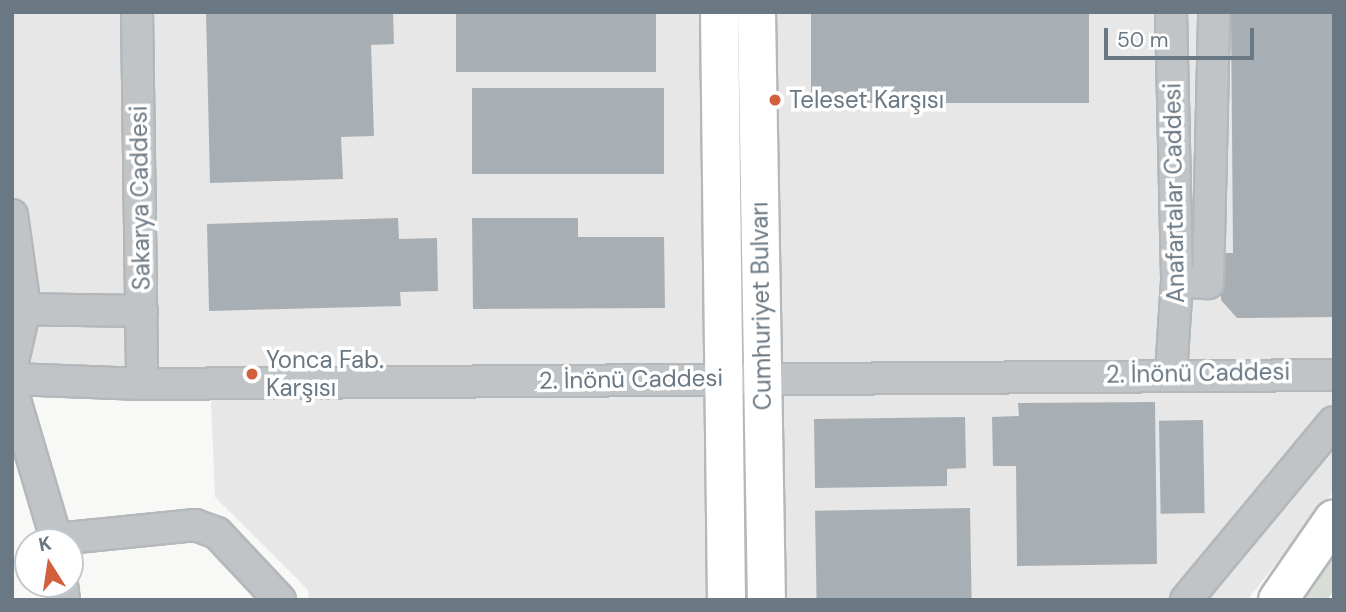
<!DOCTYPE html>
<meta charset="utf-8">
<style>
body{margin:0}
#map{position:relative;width:1346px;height:612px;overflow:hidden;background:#f8f8f6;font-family:"DM Sans",sans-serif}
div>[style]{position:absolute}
.built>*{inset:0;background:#e6e7e6}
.green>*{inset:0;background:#d8ddd5}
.building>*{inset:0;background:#a8afb4;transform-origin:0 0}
.roads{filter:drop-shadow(2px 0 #b4b8bb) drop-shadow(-2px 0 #b4b8bb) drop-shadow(0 2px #b4b8bb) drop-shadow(0 -2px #b4b8bb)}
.minor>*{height:30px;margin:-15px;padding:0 15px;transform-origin:15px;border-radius:15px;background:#c0c4c7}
.major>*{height:37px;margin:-18.5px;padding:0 18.5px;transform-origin:18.5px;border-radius:18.5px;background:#fff}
.highway>*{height:38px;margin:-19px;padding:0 19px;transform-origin:19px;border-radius:19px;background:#fff}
.dots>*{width:19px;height:19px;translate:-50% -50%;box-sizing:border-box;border:4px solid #fff;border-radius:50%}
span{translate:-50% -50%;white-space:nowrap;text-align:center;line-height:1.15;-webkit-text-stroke:7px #fff;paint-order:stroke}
.poi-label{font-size:24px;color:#6a7884}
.left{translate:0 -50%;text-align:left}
.street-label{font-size:24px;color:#6a7884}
.frame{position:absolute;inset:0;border:14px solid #6a7884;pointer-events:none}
.north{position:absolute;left:14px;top:528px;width:70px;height:70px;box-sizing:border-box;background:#fff;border:2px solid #c3c9ce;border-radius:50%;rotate:348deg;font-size:19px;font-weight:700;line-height:28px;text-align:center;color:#6a7884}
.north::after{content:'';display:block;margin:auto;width:24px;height:32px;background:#d2603c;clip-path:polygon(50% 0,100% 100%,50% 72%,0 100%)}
.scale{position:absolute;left:1104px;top:28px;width:150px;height:32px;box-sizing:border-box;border:4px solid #6a7884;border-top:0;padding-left:9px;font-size:21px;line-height:24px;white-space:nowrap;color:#6a7884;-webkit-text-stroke:5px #fff;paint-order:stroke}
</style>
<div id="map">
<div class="built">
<i style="clip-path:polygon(12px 12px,1334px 12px,1334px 491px,1247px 600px,309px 600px,308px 590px,215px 497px,210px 377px,12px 391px)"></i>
</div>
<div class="green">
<i style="clip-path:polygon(1334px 544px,1334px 590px,1327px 600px,1296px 600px)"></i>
</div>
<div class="building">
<i style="clip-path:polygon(206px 12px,393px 12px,394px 44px,371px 45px,374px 136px,341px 137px,343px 179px,210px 183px)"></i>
<i style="left:456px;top:12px;width:200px;height:60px"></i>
<i style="left:811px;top:12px;width:278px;height:91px"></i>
<i style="clip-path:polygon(1231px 12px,1334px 12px,1334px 317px,1237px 318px,1221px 300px,1221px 253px,1233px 253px)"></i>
<i style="left:664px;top:88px;width:86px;height:192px;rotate:90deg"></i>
<i style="clip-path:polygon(398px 218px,399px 239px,437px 238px,438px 291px,400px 292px,401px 306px,209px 311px,207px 224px)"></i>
<i style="clip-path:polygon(472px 218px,578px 218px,578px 237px,664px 237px,665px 308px,473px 309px)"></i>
<i style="clip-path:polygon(1155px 402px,1157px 564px,1017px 566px,1016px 466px,993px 466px,992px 417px,1019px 416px,1018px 403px)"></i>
<i style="clip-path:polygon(965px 417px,966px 468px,947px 469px,947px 486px,815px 488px,814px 419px)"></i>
<i style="left:1203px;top:420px;width:93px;height:44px;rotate:89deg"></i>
<i style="left:970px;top:508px;width:92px;height:155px;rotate:89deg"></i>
</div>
<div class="roads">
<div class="minor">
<i style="left:137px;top:12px;width:372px;rotate:89.2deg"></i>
<i style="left:1171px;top:12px;width:269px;rotate:88.7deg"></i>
<i style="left:1177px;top:281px;width:92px;rotate:93.7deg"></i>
<i style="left:12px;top:215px;width:94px;rotate:82deg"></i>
<i style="left:25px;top:308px;width:58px;rotate:102.8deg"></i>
<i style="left:1177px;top:281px;width:31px;rotate:4deg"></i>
<i style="left:1208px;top:283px;width:271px;rotate:-88.7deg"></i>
<i style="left:12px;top:309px;width:130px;rotate:0.9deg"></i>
<i style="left:12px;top:379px;width:130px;rotate:2.2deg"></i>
<i style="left:142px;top:384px;width:1192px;rotate:-0.43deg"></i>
<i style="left:12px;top:390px;width:159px;rotate:73.5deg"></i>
<i style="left:57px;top:539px;width:139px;rotate:-5.8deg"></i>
<i style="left:195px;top:525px;width:23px;rotate:20deg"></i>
<i style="left:217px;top:533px;width:92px;rotate:46.8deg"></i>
<i style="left:62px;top:584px;width:16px;rotate:83deg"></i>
<i style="left:1186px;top:600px;width:231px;rotate:-50.3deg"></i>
</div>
<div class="major">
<i style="left:719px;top:12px;width:588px;rotate:89.32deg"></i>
<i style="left:756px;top:12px;width:588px;rotate:89.03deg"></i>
</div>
<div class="highway">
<i style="left:1278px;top:600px;width:98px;rotate:-55.3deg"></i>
</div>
</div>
<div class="dots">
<i style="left:775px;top:100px;background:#d2603c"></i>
<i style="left:252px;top:374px;background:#d2603c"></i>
</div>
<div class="poi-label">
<span class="left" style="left:789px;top:100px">Teleset Karşısı</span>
<span class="left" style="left:266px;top:374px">Yonca Fab.<br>Karşısı</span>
</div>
<div class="street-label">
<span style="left:1174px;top:193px;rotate:-91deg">Anafartalar Caddesi</span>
<span style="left:140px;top:198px;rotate:-91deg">Sakarya Caddesi</span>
<span style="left:761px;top:306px;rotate:-91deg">Cumhuriyet Bulvarı</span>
<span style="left:1198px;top:373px;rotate:-1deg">2. İnönü Caddesi</span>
<span style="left:631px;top:379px;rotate:-1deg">2. İnönü Caddesi</span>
</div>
<div class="frame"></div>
<div class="north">K</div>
<div class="scale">50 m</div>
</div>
